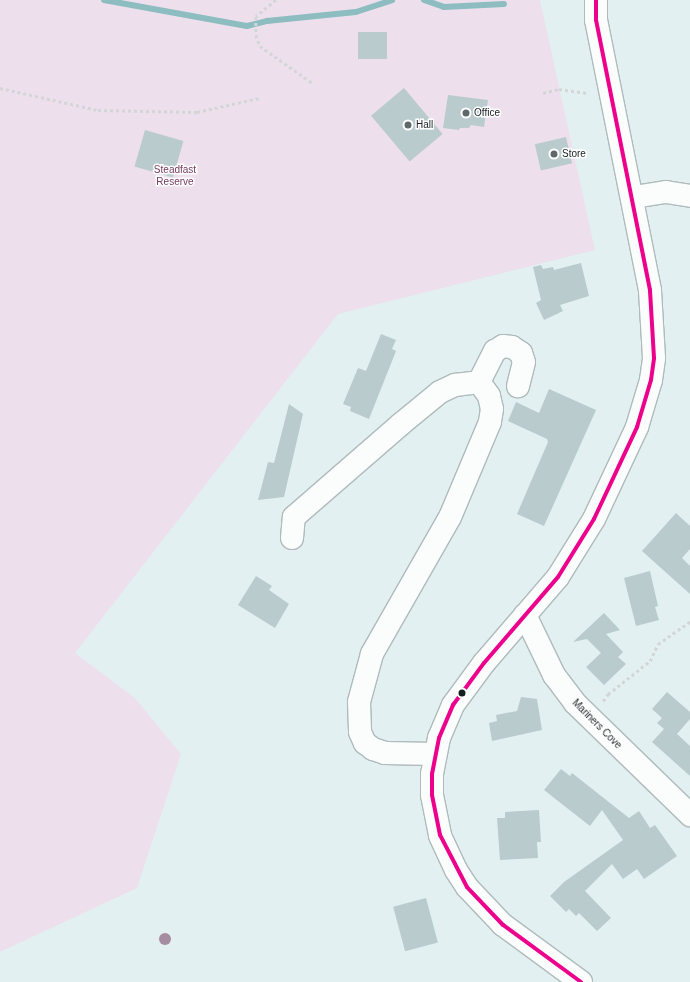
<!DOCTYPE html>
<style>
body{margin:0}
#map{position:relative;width:690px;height:982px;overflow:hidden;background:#e2f0f1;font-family:Arial,sans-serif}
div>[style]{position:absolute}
.green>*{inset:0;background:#ede0ec}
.stream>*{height:6px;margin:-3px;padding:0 3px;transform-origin:3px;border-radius:3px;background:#8dbdc1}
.building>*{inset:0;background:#b9cbcd;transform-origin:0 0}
.path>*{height:2.5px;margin-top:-1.25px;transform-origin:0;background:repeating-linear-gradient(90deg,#d3d6d7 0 3px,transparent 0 6px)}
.roads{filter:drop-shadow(1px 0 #afbabb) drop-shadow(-1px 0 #afbabb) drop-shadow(0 1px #afbabb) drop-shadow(0 -1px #afbabb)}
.street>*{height:22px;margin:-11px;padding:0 11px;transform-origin:11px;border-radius:11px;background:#fbfdfd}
.secondary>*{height:22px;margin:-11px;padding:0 11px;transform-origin:11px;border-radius:11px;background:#fbfdfd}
.bus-1>*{height:4px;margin:-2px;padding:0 2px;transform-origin:2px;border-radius:2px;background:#ec008c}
.trees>*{width:12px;height:12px;margin:-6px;border-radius:50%;background:#a68ca1}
.dots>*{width:11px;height:11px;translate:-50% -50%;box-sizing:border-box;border:2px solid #fff;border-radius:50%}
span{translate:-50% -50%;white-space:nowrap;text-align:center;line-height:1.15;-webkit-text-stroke:3px #fff;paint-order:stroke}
.poi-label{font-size:10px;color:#161f20}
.left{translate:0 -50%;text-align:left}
.park-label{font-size:10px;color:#753b60}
.street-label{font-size:10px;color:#161f20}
</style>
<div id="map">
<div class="green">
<i style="clip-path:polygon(0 0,540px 0,595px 250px,338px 314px,75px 653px,135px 698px,181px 754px,137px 888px,0 952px)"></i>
</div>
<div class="stream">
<i style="left:104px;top:0;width:145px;rotate:10.3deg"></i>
<i style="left:247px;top:26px;width:21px;rotate:-14deg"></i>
<i style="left:267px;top:21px;width:89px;rotate:-5.8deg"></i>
<i style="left:356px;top:12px;width:38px;rotate:-18deg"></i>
<i style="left:424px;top:0;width:21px;rotate:19deg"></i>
<i style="left:444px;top:7px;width:60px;rotate:-2.9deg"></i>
</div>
<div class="building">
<i style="left:358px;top:32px;width:29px;height:27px"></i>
<i style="left:404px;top:88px;width:60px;height:43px;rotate:50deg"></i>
<i style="clip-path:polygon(448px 95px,488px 100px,484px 127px,471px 125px,469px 128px,460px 128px,459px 130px,443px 128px)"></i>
<i style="left:145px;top:130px;width:40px;height:38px;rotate:16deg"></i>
<i style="left:566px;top:137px;width:27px;height:32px;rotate:77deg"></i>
<i style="clip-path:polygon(581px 263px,589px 296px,560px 305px,563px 311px,544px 320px,536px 303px,541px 300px,533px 267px,541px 265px,543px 269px,553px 267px,554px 270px)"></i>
<i style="clip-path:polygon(381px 334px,396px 340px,392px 349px,396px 351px,369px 419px,350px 411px,351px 407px,343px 404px,358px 368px,366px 371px)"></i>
<i style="clip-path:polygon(549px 389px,596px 410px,544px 526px,517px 514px,548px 442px,547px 439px,508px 421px,516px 402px,539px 413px)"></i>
<i style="clip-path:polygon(289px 404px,303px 414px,284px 497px,258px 500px,268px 462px,274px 463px)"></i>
<i style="clip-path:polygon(676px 513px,690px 526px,690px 549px,682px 558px,690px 566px,690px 594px,642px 551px)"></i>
<i style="clip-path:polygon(650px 571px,658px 606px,655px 607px,659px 620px,636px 626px,624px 578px)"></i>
<i style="clip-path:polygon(256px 576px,272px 586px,269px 590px,289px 604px,275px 628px,238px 605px)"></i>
<i style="clip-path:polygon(604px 613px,620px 630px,606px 634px,623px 652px,618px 657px,626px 664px,604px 685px,586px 667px,601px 653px,587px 639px,573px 642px)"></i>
<i style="clip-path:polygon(667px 692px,690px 712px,690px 719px,677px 734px,690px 746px,690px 776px,652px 742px,664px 729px,657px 723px,662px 718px,652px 709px)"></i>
<i style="clip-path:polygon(521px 697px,537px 699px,542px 730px,492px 741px,489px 723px,497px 721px,496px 715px,517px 711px)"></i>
<i style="clip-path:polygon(561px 769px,570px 776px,572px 773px,629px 818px,639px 811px,650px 828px,655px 825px,677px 856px,644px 879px,637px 869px,623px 879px,612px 864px,585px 891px,611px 918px,597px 931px,579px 913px,576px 916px,569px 909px,566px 912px,550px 896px,564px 882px,623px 840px,602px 810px,590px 826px,544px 790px)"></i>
<i style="clip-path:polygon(539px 810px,541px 842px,537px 842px,538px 858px,500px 860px,497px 818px,505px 818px,505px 812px)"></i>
<i style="left:426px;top:898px;width:46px;height:34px;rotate:75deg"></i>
</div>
<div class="path">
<i style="left:276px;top:0;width:26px;rotate:140deg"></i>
<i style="left:256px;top:17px;width:18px;rotate:90deg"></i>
<i style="left:256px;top:35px;width:12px;rotate:70deg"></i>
<i style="left:260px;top:46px;width:66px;rotate:35.1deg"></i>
<i style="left:0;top:88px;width:100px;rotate:12.7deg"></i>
<i style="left:98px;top:110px;width:99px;rotate:1.2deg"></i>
<i style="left:197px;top:112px;width:64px;rotate:-12.7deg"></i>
<i style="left:543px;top:93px;width:16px;rotate:-14deg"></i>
<i style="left:559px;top:89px;width:30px;rotate:8deg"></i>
<i style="left:603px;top:701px;width:9px;rotate:-54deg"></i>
<i style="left:608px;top:694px;width:53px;rotate:-38.2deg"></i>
<i style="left:650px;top:661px;width:19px;rotate:-65deg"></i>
<i style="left:658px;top:644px;width:39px;rotate:-35deg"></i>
</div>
<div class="roads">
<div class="street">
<i style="left:634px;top:197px;width:32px;rotate:-9deg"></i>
<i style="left:666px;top:192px;width:24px;rotate:9deg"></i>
<i style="left:479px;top:382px;width:35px;rotate:-63deg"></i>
<i style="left:495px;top:351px;width:9px;rotate:-32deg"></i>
<i style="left:503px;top:346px;width:9px;rotate:6deg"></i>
<i style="left:512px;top:347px;width:11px;rotate:34deg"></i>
<i style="left:521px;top:353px;width:9px;rotate:72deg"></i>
<i style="left:524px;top:362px;width:25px;rotate:104deg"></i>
<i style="left:292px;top:538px;width:21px;rotate:-85deg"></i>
<i style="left:294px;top:517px;width:142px;rotate:-41deg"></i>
<i style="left:401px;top:424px;width:50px;rotate:-39.4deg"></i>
<i style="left:440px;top:392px;width:17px;rotate:-25deg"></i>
<i style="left:455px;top:385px;width:24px;rotate:-7deg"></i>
<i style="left:479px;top:382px;width:17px;rotate:54deg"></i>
<i style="left:489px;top:396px;width:13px;rotate:77deg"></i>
<i style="left:492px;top:409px;width:13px;rotate:99deg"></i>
<i style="left:490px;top:422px;width:103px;rotate:112.8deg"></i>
<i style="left:450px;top:517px;width:158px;rotate:119.7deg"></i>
<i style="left:372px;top:654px;width:50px;rotate:105.2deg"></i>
<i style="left:359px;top:702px;width:30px;rotate:88deg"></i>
<i style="left:360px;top:732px;width:12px;rotate:66deg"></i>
<i style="left:365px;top:743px;width:10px;rotate:37deg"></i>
<i style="left:373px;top:749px;width:13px;rotate:18deg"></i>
<i style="left:385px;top:753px;width:50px;rotate:1.1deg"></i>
<i style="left:525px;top:615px;width:67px;rotate:64.2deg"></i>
<i style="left:554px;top:675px;width:35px;rotate:53deg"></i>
<i style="left:575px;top:703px;width:161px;rotate:44.2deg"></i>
</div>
<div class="secondary">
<i style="left:581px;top:982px;width:97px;rotate:-143.8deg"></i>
<i style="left:503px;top:925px;width:52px;rotate:-133.5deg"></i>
<i style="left:467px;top:887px;width:20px;rotate:-123deg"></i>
<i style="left:456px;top:870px;width:38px;rotate:-115deg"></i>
<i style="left:440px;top:835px;width:41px;rotate:-101.3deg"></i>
<i style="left:432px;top:795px;width:21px;rotate:-90deg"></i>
<i style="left:432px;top:774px;width:37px;rotate:-79deg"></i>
<i style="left:439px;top:738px;width:36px;rotate:-67deg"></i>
<i style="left:453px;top:705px;width:52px;rotate:-53.6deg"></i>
<i style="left:484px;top:663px;width:113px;rotate:-49.3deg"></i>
<i style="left:558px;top:577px;width:68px;rotate:-58.2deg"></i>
<i style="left:594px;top:519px;width:102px;rotate:-64.9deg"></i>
<i style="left:637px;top:427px;width:49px;rotate:-73.4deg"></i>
<i style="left:651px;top:380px;width:22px;rotate:-82deg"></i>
<i style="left:654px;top:358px;width:68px;rotate:-93.4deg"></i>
<i style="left:650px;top:290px;width:275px;rotate:-101.3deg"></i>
<i style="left:596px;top:20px;width:20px;rotate:-90deg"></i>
</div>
</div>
<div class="bus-1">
<i style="left:581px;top:982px;width:97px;rotate:-143.8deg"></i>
<i style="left:503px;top:925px;width:52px;rotate:-133.5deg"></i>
<i style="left:467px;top:887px;width:59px;rotate:-117.4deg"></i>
<i style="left:440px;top:835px;width:41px;rotate:-101.3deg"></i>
<i style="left:432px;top:795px;width:21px;rotate:-90deg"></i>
<i style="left:432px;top:774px;width:37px;rotate:-79deg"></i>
<i style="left:439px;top:738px;width:36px;rotate:-67deg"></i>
<i style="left:453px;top:705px;width:52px;rotate:-53.6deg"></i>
<i style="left:484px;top:663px;width:113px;rotate:-49.3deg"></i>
<i style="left:558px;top:577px;width:68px;rotate:-58.2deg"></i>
<i style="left:594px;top:519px;width:102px;rotate:-64.9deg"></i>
<i style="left:637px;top:427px;width:49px;rotate:-73.4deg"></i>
<i style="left:651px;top:380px;width:22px;rotate:-82deg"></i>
<i style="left:654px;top:358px;width:68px;rotate:-93.4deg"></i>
<i style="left:650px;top:290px;width:275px;rotate:-101.3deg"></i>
<i style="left:596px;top:20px;width:20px;rotate:-90deg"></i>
</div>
<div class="trees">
<i style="left:165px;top:939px"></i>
</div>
<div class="dots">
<i style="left:466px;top:113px;background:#5d6869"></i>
<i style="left:408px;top:125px;background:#5d6869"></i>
<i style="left:554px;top:154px;background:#5d6869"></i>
<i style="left:462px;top:693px;background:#161f20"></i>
</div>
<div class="poi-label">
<span class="left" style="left:474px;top:113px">Office</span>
<span class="left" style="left:416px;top:125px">Hall</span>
<span class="left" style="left:562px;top:154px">Store</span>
</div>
<div class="park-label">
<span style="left:175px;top:175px">Steadfast<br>Reserve</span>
</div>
<div class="street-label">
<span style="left:597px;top:724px;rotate:45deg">Mariners Cove</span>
</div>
</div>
